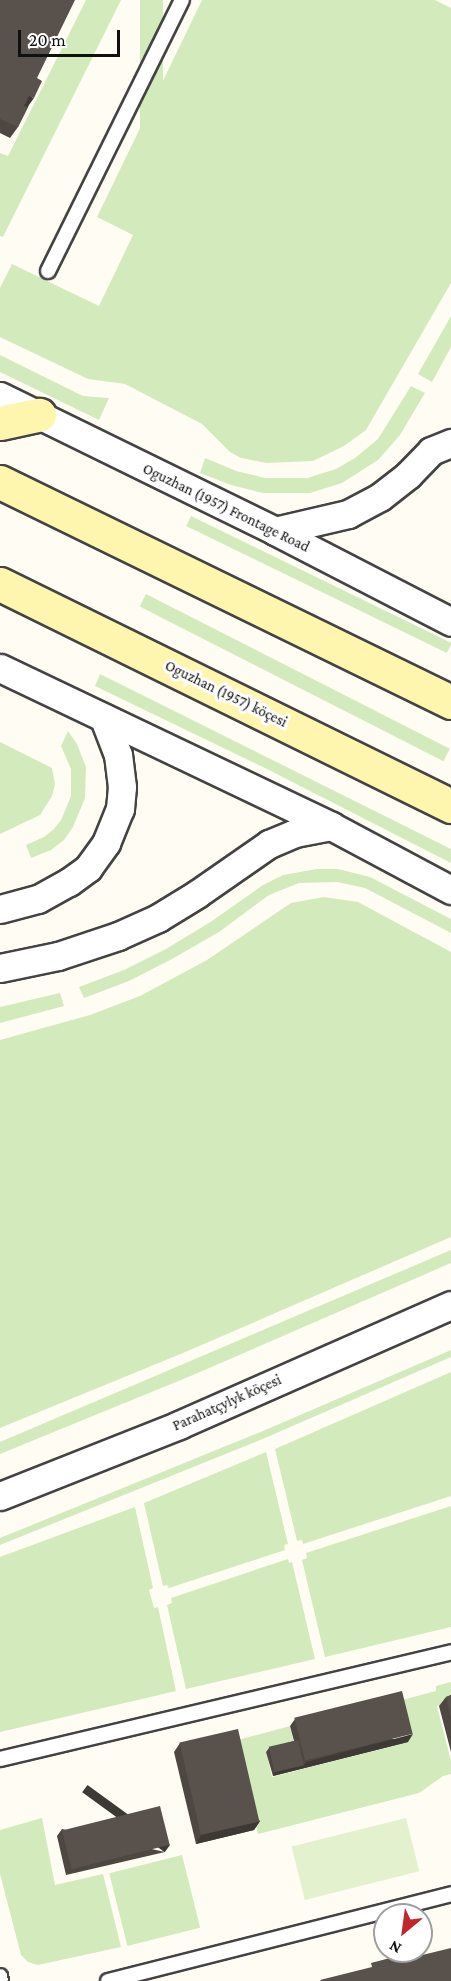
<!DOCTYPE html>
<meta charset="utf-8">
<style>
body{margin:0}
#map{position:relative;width:451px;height:1981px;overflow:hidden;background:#fffdf3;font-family:"Crimson Pro",serif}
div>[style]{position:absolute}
.green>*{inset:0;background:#d3eabc;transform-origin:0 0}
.pitch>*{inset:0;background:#e4f1ce;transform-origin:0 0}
.roads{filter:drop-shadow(2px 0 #434343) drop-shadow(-2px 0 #434343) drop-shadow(0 2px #434343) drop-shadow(0 -2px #434343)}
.lane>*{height:14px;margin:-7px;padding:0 7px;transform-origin:7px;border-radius:7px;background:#fff}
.street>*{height:27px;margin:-13.5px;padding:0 13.5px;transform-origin:13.5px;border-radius:13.5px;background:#fff}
.secondary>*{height:33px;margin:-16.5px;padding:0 16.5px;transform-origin:16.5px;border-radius:16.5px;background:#fef6af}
.wall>*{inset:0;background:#4d4641}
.shaded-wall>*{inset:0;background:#3e3935;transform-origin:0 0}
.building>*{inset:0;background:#59514c;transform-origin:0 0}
span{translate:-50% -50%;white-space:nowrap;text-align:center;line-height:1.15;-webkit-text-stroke:6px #fff;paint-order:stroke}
.street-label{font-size:15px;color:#101010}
.north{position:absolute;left:373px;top:1903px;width:60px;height:60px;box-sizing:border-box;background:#fff;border:2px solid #9f9f9f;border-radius:50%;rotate:209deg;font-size:16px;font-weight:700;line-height:24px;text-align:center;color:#101010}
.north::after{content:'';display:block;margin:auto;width:21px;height:27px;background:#c0272d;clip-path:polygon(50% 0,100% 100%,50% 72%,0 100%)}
.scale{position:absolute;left:18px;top:30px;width:102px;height:27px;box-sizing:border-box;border:3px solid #101010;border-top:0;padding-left:8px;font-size:18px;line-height:21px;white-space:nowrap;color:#101010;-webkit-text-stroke:4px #fff;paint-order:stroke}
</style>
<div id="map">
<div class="green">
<i style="clip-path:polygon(86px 0,121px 0,3px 237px,0 236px,0 153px,8px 156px)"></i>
<i style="left:140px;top:0;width:23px;height:274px"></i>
<i style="clip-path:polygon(202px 0,435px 0,451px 8px,451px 283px,366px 430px,344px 446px,313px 461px,266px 463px,241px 458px,230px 452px,202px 424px,125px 384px,88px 379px,0 337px,0 288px,12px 264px,99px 306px,133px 235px,97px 217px)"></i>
<i style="clip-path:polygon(451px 316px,451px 347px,432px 382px,418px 374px)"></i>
<i style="clip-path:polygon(0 355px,83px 396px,109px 398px,99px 420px,0 372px)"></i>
<i style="clip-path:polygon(411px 386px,425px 393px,400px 435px,378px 460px,342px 483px,310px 493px,263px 493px,231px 485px,200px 473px,205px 458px,236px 471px,265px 478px,307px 478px,336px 469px,355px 458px,378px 439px)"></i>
<i style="left:191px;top:516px;width:290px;height:11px;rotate:26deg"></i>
<i style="left:146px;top:594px;width:341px;height:14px;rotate:27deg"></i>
<i style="clip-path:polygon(100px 674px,451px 849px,451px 863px,263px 767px,95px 686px)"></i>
<i style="clip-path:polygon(68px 731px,77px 744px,86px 767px,85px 798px,73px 827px,64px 840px,51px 850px,31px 858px,26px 845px,44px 837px,54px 829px,61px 820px,71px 796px,71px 769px,61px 746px)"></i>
<i style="clip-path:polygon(0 742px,52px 768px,55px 784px,52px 796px,40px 815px,0 834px)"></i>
<i style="clip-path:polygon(317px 869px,338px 869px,370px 877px,451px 919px,451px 933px,365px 888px,337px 882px,299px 883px,269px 895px,219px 932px,172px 959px,129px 981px,84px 998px,79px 987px,124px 970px,166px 949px,212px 921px,263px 885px,283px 875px)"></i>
<i style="clip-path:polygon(324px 897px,358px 902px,451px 952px,451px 1237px,183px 1353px,0 1428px,0 1040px,90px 1015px,140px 996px,207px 960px,291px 903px)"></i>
<i style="clip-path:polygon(60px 993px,64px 1006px,0 1023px,0 1007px)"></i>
<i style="clip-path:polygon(451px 1250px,451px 1263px,193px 1375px,0 1454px,0 1442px)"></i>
<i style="clip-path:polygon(451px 1350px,451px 1357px,265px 1438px,0 1545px,0 1538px,263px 1431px)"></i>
<i style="clip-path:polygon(451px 1372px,451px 1496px,303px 1544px,302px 1540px,297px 1541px,275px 1449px)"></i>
<i style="clip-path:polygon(266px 1452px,288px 1544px,284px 1545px,285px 1550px,169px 1588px,167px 1585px,163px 1586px,144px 1503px)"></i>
<i style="clip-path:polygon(451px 1506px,451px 1627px,325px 1657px,302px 1560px,307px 1558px,306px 1553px)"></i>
<i style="clip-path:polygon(135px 1507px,153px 1588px,149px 1590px,154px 1608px,158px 1607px,176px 1691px,0 1732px,0 1557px)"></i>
<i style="clip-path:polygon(288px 1559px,289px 1563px,292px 1562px,315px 1659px,186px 1689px,167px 1605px,172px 1603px,171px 1598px)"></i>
<i style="clip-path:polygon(451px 1682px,451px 1702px,437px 1706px,451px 1761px,451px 1774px,443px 1776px,419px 1793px,258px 1834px,234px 1741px,290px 1726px,294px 1744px,266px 1751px,272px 1777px,408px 1742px,398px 1701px,436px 1691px,436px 1686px)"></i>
<i style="clip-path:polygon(42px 1818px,55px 1885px,103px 1874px,121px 1947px,38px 1965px,28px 1962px,21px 1955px,0 1874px,0 1830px)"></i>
<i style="left:182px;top:1855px;width:75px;height:75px;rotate:76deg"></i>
</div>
<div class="pitch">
<i style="left:406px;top:1818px;width:55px;height:118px;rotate:76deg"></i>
</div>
<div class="roads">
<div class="lane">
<i style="left:48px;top:271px;width:302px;rotate:-63.7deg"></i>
<i style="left:0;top:1759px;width:464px;rotate:-13.3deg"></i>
<i style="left:0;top:1976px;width:5px;rotate:79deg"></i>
<i style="left:108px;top:1981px;width:354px;rotate:-14.2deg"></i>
</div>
<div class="street">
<i style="left:0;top:396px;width:306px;rotate:26.1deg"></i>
<i style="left:275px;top:531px;width:198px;rotate:27.3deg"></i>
<i style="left:275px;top:531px;width:75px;rotate:-13.1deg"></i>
<i style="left:348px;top:514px;width:36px;rotate:-28deg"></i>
<i style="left:380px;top:497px;width:36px;rotate:-38deg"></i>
<i style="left:408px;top:475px;width:33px;rotate:-46deg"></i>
<i style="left:431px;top:451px;width:22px;rotate:-22deg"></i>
<i style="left:0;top:668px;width:367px;rotate:25.5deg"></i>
<i style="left:331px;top:826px;width:136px;rotate:28.1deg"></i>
<i style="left:0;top:909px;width:39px;rotate:-15deg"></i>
<i style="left:38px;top:899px;width:35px;rotate:-29deg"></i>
<i style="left:69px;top:882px;width:24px;rotate:-36deg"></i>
<i style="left:88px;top:868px;width:31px;rotate:-54deg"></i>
<i style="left:106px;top:843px;width:37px;rotate:-68deg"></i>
<i style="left:120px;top:809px;width:22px;rotate:-85deg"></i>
<i style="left:122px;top:787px;width:32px;rotate:-97deg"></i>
<i style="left:118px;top:755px;width:40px;rotate:-111deg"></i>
<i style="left:0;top:968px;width:59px;rotate:-11.7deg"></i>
<i style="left:58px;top:956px;width:63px;rotate:-18.4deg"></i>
<i style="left:118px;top:936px;width:44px;rotate:-24.2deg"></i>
<i style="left:158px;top:918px;width:46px;rotate:-31.6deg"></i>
<i style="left:197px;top:894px;width:88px;rotate:-34.8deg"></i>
<i style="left:269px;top:844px;width:28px;rotate:-23deg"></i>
<i style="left:295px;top:833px;width:37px;rotate:-11deg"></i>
<i style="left:0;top:1496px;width:193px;rotate:-21.6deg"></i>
<i style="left:179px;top:1425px;width:297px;rotate:-23.8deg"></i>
</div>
<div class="secondary">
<i style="left:0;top:423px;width:40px;rotate:-12deg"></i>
<i style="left:0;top:482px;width:502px;rotate:26deg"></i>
<i style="left:0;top:584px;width:503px;rotate:26.21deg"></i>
</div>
</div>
<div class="wall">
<i style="clip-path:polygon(0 0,37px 78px,28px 107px,18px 127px,10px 138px,0 133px)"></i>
<i style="clip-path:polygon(451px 1695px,451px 1752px,439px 1706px,446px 1697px)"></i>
<i style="clip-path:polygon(295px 1719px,408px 1742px,273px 1776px,266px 1752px,269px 1748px,294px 1741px,290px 1726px)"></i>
<i style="clip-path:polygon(180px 1743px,260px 1821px,254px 1830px,196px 1844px,174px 1752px)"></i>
<i style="clip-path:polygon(62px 1829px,165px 1852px,66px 1875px,57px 1836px)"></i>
</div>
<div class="shaded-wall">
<i style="clip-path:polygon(29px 96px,34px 98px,26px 109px,22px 107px)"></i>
<i style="clip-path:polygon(413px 1734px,408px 1742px,273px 1776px,275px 1772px,304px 1765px,306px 1762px)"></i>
<i style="clip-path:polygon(260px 1821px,254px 1830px,196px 1844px,202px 1834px)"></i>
<i style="left:170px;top:1845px;width:9px;height:102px;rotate:126deg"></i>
</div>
<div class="building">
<i style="clip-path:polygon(0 0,75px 0,37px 78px,42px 81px,34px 98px,29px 96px,24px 106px,28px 107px,18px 127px,0 119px)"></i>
<i style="left:402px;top:1691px;width:44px;height:111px;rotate:76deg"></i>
<i style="clip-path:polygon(451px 1695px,451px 1718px,446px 1697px)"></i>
<i style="left:238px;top:1729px;width:95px;height:60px;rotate:77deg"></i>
<i style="left:298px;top:1740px;width:26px;height:30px;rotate:77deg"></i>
<i style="left:160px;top:1806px;width:40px;height:101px;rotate:76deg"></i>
<i style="clip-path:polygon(451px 1948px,451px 1981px,321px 1981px,320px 1980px,372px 1967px,371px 1963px,409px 1953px,410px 1958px)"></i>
</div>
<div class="street-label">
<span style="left:226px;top:508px;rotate:26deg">Oguzhan (1957) Frontage Road</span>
<span style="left:226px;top:694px;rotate:26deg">Oguzhan (1957) köçesi</span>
<span style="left:227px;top:1403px;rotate:-24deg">Parahatçylyk köçesi</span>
</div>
<div class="north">N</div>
<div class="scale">20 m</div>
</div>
